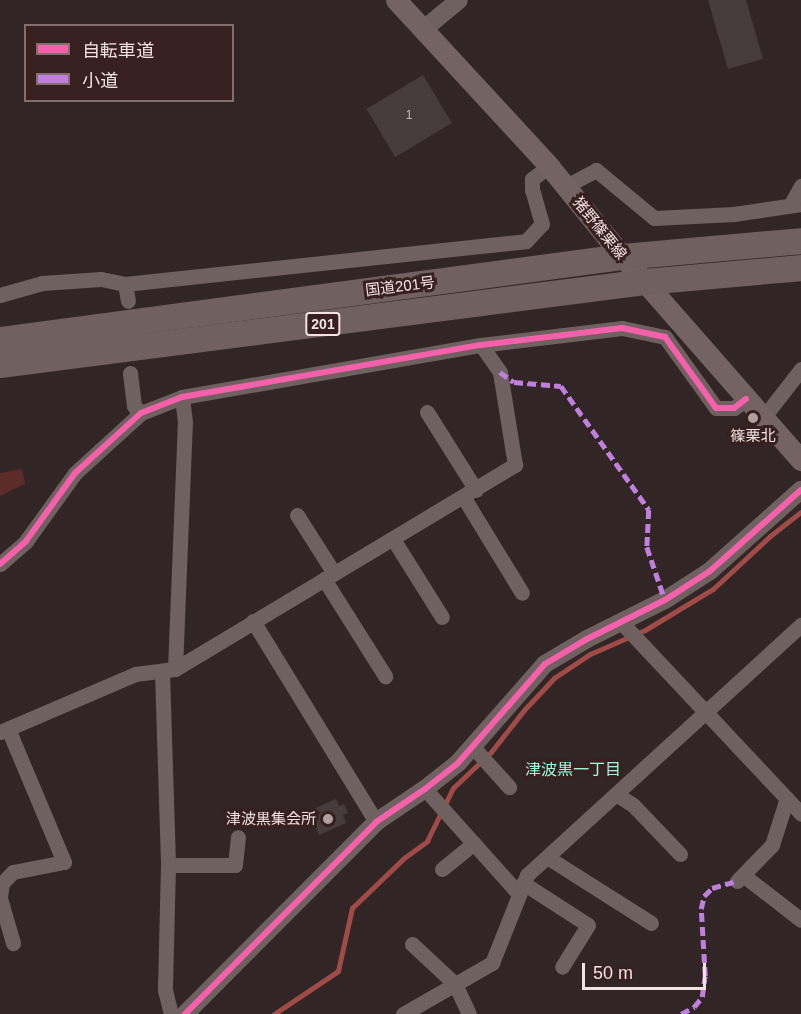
<!DOCTYPE html>
<meta charset="utf-8">
<style>
body{margin:0}
#map{position:relative;width:801px;height:1014px;overflow:hidden;background:#312525;font-family:Arial,"Noto Sans JP",sans-serif}
div>[style]{position:absolute}
.green>*{inset:0;background:#5d2b29}
.stream>*{height:5px;margin:-2.5px;padding:0 2.5px;transform-origin:2.5px;border-radius:2.5px;background:#a14b48}
.building>*{inset:0;background:#473c3c;transform-origin:0 0}
.minor>*{height:15px;margin:-7.5px;padding:0 7.5px;transform-origin:7.5px;border-radius:7.5px;background:#6f6160}
.tertiary>*{height:18px;margin:-9px;padding:0 9px;transform-origin:9px;border-radius:9px;background:#6f6160}
.secondary>*{height:21px;margin:-10.5px;padding:0 10.5px;transform-origin:10.5px;border-radius:10.5px;background:#736362}
.trunk>*{height:26px;margin:-13px;padding:0 13px;transform-origin:13px;border-radius:13px;background:#70605f}
.quiet>*{height:4.5px;margin-top:-2.25px;transform-origin:0;background:repeating-linear-gradient(90deg,#c07fdc 0 9px,transparent 0 13.5px)}
.cycleway>*{height:6px;margin:-3px;padding:0 3px;transform-origin:3px;border-radius:3px;background:#f560ab}
.dots>*{width:16px;height:16px;translate:-50% -50%;box-sizing:border-box;border:3px solid #37201f;border-radius:50%}
span{translate:-50% -50%;white-space:nowrap;text-align:center;line-height:1.15;-webkit-text-stroke:6px #37201f;paint-order:stroke}
.number-label{font-size:12px;color:#c7b8b8}
.number-label span{-webkit-text-stroke-width:0}
.shield-label span{padding:2px 4px;background:#37201f;border:2px solid;border-radius:4px;-webkit-text-stroke-width:0}
.shield-label{font-size:14px;color:#f2e2e1;font-weight:700}
.street-label{font-size:15px;color:#f2e2e1}
.poi-label{font-size:15px;color:#f2e2e1}
.right{translate:-100% -50%;text-align:right}
.neighbourhood-label{font-size:16px;color:#99fadf}
.legend{position:absolute;left:24px;top:24px;width:210px;height:78px;box-sizing:border-box;background:#37201f;border:2px solid #826e6d;margin:0;padding:8px 10px;list-style:none;font-size:18px;color:#f2e2e1}
.legend li{display:flex;align-items:center;gap:12px;height:30px}
.legend b{width:30px;border:2px solid #826e6d}
.scale{position:absolute;left:582px;top:963px;width:124px;height:27px;box-sizing:border-box;border:3px solid #f2e2e1;border-top:0;padding-left:8px;font-size:18px;line-height:21px;white-space:nowrap;color:#f2e2e1;-webkit-text-stroke:4px #37201f;paint-order:stroke}
</style>
<div id="map">
<div class="green">
<i style="clip-path:polygon(22px 469px,25px 484px,0 496px,0 473px)"></i>
</div>
<div class="stream">
<i style="left:274px;top:1014px;width:77px;rotate:-33.9deg"></i>
<i style="left:338px;top:971px;width:65px;rotate:-77.5deg"></i>
<i style="left:352px;top:908px;width:72px;rotate:-43.9deg"></i>
<i style="left:404px;top:858px;width:29px;rotate:-36deg"></i>
<i style="left:427px;top:841px;width:59px;rotate:-63.9deg"></i>
<i style="left:453px;top:788px;width:52px;rotate:-43.5deg"></i>
<i style="left:491px;top:752px;width:53px;rotate:-51.8deg"></i>
<i style="left:524px;top:710px;width:44px;rotate:-46.8deg"></i>
<i style="left:554px;top:678px;width:43px;rotate:-33.7deg"></i>
<i style="left:590px;top:654px;width:60px;rotate:-23.6deg"></i>
<i style="left:645px;top:630px;width:79px;rotate:-31.1deg"></i>
<i style="left:713px;top:589px;width:78px;rotate:-42.9deg"></i>
<i style="left:770px;top:536px;width:39px;rotate:-38deg"></i>
</div>
<div class="building">
<i style="clip-path:polygon(708px 0,746px 0,763px 59px,728px 69px)"></i>
<i style="left:423px;top:75px;width:56px;height:66px;rotate:59deg"></i>
<i style="clip-path:polygon(336px 799px,339px 806px,344px 804px,348px 813px,343px 815px,346px 823px,319px 835px,309px 811px)"></i>
</div>
<div class="minor">
<i style="left:566px;top:186px;width:34px;rotate:-28deg"></i>
<i style="left:596px;top:170px;width:75px;rotate:39.6deg"></i>
<i style="left:654px;top:218px;width:80px;rotate:-2.9deg"></i>
<i style="left:734px;top:214px;width:68px;rotate:-8.5deg"></i>
<i style="left:791px;top:204px;width:21px;rotate:-61deg"></i>
<i style="left:125px;top:284px;width:17px;rotate:80deg"></i>
<i style="left:0;top:295px;width:44px;rotate:-15.9deg"></i>
<i style="left:42px;top:283px;width:59px;rotate:-3.9deg"></i>
<i style="left:101px;top:279px;width:25px;rotate:12deg"></i>
<i style="left:125px;top:284px;width:403px;rotate:-6.1deg"></i>
<i style="left:526px;top:241px;width:23px;rotate:-47deg"></i>
<i style="left:542px;top:224px;width:35px;rotate:-106deg"></i>
<i style="left:532px;top:190px;width:11px;rotate:-90deg"></i>
<i style="left:532px;top:179px;width:21px;rotate:-37deg"></i>
<i style="left:130px;top:373px;width:33px;rotate:83deg"></i>
<i style="left:134px;top:406px;width:10px;rotate:45deg"></i>
<i style="left:427px;top:412px;width:92px;rotate:57.9deg"></i>
<i style="left:763px;top:418px;width:62px;rotate:-52.2deg"></i>
<i style="left:464px;top:498px;width:111px;rotate:58.6deg"></i>
<i style="left:297px;top:515px;width:69px;rotate:57.5deg"></i>
<i style="left:393px;top:539px;width:92px;rotate:57.9deg"></i>
<i style="left:0;top:564px;width:35px;rotate:-41deg"></i>
<i style="left:26px;top:541px;width:84px;rotate:-54.2deg"></i>
<i style="left:75px;top:473px;width:89px;rotate:-42.3deg"></i>
<i style="left:141px;top:413px;width:44px;rotate:-21.3deg"></i>
<i style="left:182px;top:397px;width:303px;rotate:-9.9deg"></i>
<i style="left:481px;top:345px;width:142px;rotate:-6.9deg"></i>
<i style="left:622px;top:328px;width:44px;rotate:11.8deg"></i>
<i style="left:665px;top:337px;width:87px;rotate:54.3deg"></i>
<i style="left:716px;top:408px;width:18px"></i>
<i style="left:734px;top:408px;width:15px;rotate:-37deg"></i>
<i style="left:324px;top:579px;width:115px;rotate:57.8deg"></i>
<i style="left:253px;top:621px;width:236px;rotate:58.5deg"></i>
<i style="left:621px;top:622px;width:263px;rotate:46.8deg"></i>
<i style="left:175px;top:669px;width:247px;rotate:-87.7deg"></i>
<i style="left:185px;top:422px;width:25px;rotate:-97deg"></i>
<i style="left:162px;top:672px;width:193px;rotate:88.2deg"></i>
<i style="left:168px;top:865px;width:125px;rotate:91.4deg"></i>
<i style="left:165px;top:990px;width:25px;rotate:76deg"></i>
<i style="left:0;top:732px;width:147px;rotate:-23.2deg"></i>
<i style="left:135px;top:674px;width:40px;rotate:-7.1deg"></i>
<i style="left:175px;top:669px;width:397px;rotate:-31deg"></i>
<i style="left:515px;top:465px;width:94px;rotate:-99.2deg"></i>
<i style="left:500px;top:372px;width:33px;rotate:-125deg"></i>
<i style="left:473px;top:747px;width:54px;rotate:48deg"></i>
<i style="left:425px;top:789px;width:141px;rotate:48.2deg"></i>
<i style="left:616px;top:794px;width:20px;rotate:33deg"></i>
<i style="left:633px;top:805px;width:68px;rotate:46.2deg"></i>
<i style="left:547px;top:857px;width:123px;rotate:32.4deg"></i>
<i style="left:168px;top:865px;width:67px"></i>
<i style="left:235px;top:865px;width:28px;rotate:-84deg"></i>
<i style="left:442px;top:869px;width:41px;rotate:-39.1deg"></i>
<i style="left:743px;top:875px;width:73px;rotate:37.8deg"></i>
<i style="left:737px;top:881px;width:50px;rotate:-45.8deg"></i>
<i style="left:772px;top:845px;width:49px;rotate:-72.3deg"></i>
<i style="left:523px;top:883px;width:77px;rotate:32.9deg"></i>
<i style="left:588px;top:925px;width:49px;rotate:121.8deg"></i>
<i style="left:0;top:897px;width:14px;rotate:-82deg"></i>
<i style="left:2px;top:883px;width:16px;rotate:-45deg"></i>
<i style="left:13px;top:872px;width:52px;rotate:-11.1deg"></i>
<i style="left:64px;top:862px;width:144px;rotate:-112.8deg"></i>
<i style="left:0;top:898px;width:47px;rotate:73.9deg"></i>
<i style="left:412px;top:944px;width:59px;rotate:42.9deg"></i>
<i style="left:455px;top:984px;width:33px;rotate:65deg"></i>
<i style="left:403px;top:1014px;width:103px;rotate:-29.8deg"></i>
<i style="left:492px;top:963px;width:95px;rotate:-68.3deg"></i>
<i style="left:527px;top:875px;width:371px;rotate:-42.4deg"></i>
</div>
<div class="tertiary">
<i style="left:424px;top:29px;width:45px;rotate:-39.6deg"></i>
<i style="left:185px;top:1014px;width:271px;rotate:-45.1deg"></i>
<i style="left:376px;top:822px;width:59px;rotate:-34deg"></i>
<i style="left:425px;top:789px;width:42px;rotate:-38.2deg"></i>
<i style="left:458px;top:763px;width:132px;rotate:-48.7deg"></i>
<i style="left:545px;top:664px;width:49px;rotate:-30.8deg"></i>
<i style="left:587px;top:639px;width:87px;rotate:-26.6deg"></i>
<i style="left:665px;top:600px;width:54px;rotate:-32.8deg"></i>
<i style="left:710px;top:571px;width:122px;rotate:-41.7deg"></i>
</div>
<div class="secondary">
<i style="left:396px;top:0;width:226px;rotate:47.3deg"></i>
<i style="left:549px;top:166px;width:117px;rotate:50.9deg"></i>
<i style="left:623px;top:257px;width:270px;rotate:48.8deg"></i>
</div>
<div class="trunk">
<i style="left:0;top:340px;width:629px;rotate:-7.59deg"></i>
<i style="left:623px;top:257px;width:179px;rotate:-5.1deg"></i>
<i style="left:0;top:365px;width:650px;rotate:-7.33deg"></i>
<i style="left:645px;top:282px;width:157px;rotate:-5.1deg"></i>
</div>
<div class="quiet">
<i style="left:500px;top:372px;width:17px;rotate:36deg"></i>
<i style="left:514px;top:382px;width:47px;rotate:4.9deg"></i>
<i style="left:561px;top:386px;width:152px;rotate:54.6deg"></i>
<i style="left:649px;top:510px;width:37px;rotate:93deg"></i>
<i style="left:647px;top:547px;width:56px;rotate:71.2deg"></i>
<i style="left:681px;top:1014px;width:15px;rotate:-28deg"></i>
<i style="left:694px;top:1007px;width:13px;rotate:-51deg"></i>
<i style="left:702px;top:997px;width:21px;rotate:-82deg"></i>
<i style="left:705px;top:976px;width:67px;rotate:-93.4deg"></i>
<i style="left:701px;top:909px;width:13px;rotate:-77deg"></i>
<i style="left:704px;top:896px;width:11px;rotate:-45deg"></i>
<i style="left:712px;top:888px;width:26px;rotate:-16deg"></i>
</div>
<div class="cycleway">
<i style="left:0;top:564px;width:35px;rotate:-41deg"></i>
<i style="left:26px;top:541px;width:84px;rotate:-54.2deg"></i>
<i style="left:75px;top:473px;width:89px;rotate:-42.3deg"></i>
<i style="left:141px;top:413px;width:44px;rotate:-21.3deg"></i>
<i style="left:182px;top:397px;width:303px;rotate:-9.9deg"></i>
<i style="left:481px;top:345px;width:142px;rotate:-6.9deg"></i>
<i style="left:622px;top:328px;width:44px;rotate:11.8deg"></i>
<i style="left:665px;top:337px;width:87px;rotate:54.3deg"></i>
<i style="left:716px;top:408px;width:18px"></i>
<i style="left:734px;top:408px;width:15px;rotate:-37deg"></i>
<i style="left:185px;top:1014px;width:271px;rotate:-45.1deg"></i>
<i style="left:376px;top:822px;width:59px;rotate:-34deg"></i>
<i style="left:425px;top:789px;width:42px;rotate:-38.2deg"></i>
<i style="left:458px;top:763px;width:132px;rotate:-48.7deg"></i>
<i style="left:545px;top:664px;width:49px;rotate:-30.8deg"></i>
<i style="left:587px;top:639px;width:87px;rotate:-26.6deg"></i>
<i style="left:665px;top:600px;width:54px;rotate:-32.8deg"></i>
<i style="left:710px;top:571px;width:122px;rotate:-41.7deg"></i>
</div>
<div class="dots">
<i style="left:753px;top:418px;background:#aea09f"></i>
<i style="left:328px;top:819px;background:#aea09f"></i>
</div>
<div class="number-label">
<span style="left:409px;top:116px">1</span>
</div>
<div class="shield-label">
<span style="left:323px;top:324px">201</span>
</div>
<div class="street-label">
<span style="left:600px;top:228px;rotate:51deg">猪野篠栗線</span>
<span style="left:400px;top:286px;rotate:-7deg">国道201号</span>
</div>
<div class="poi-label">
<span style="left:753px;top:436px">篠栗北</span>
<span class="right" style="left:316px;top:819px">津波黒集会所</span>
</div>
<div class="neighbourhood-label">
<span style="left:573px;top:770px">津波黒一丁目</span>
</div>
<ul class="legend">
<li><b style="height:8px;background:#f560ab"></b>自転車道</li>
<li><b style="height:8px;background:#c07fdc"></b>小道</li>
</ul>
<div class="scale">50 m</div>
</div>
